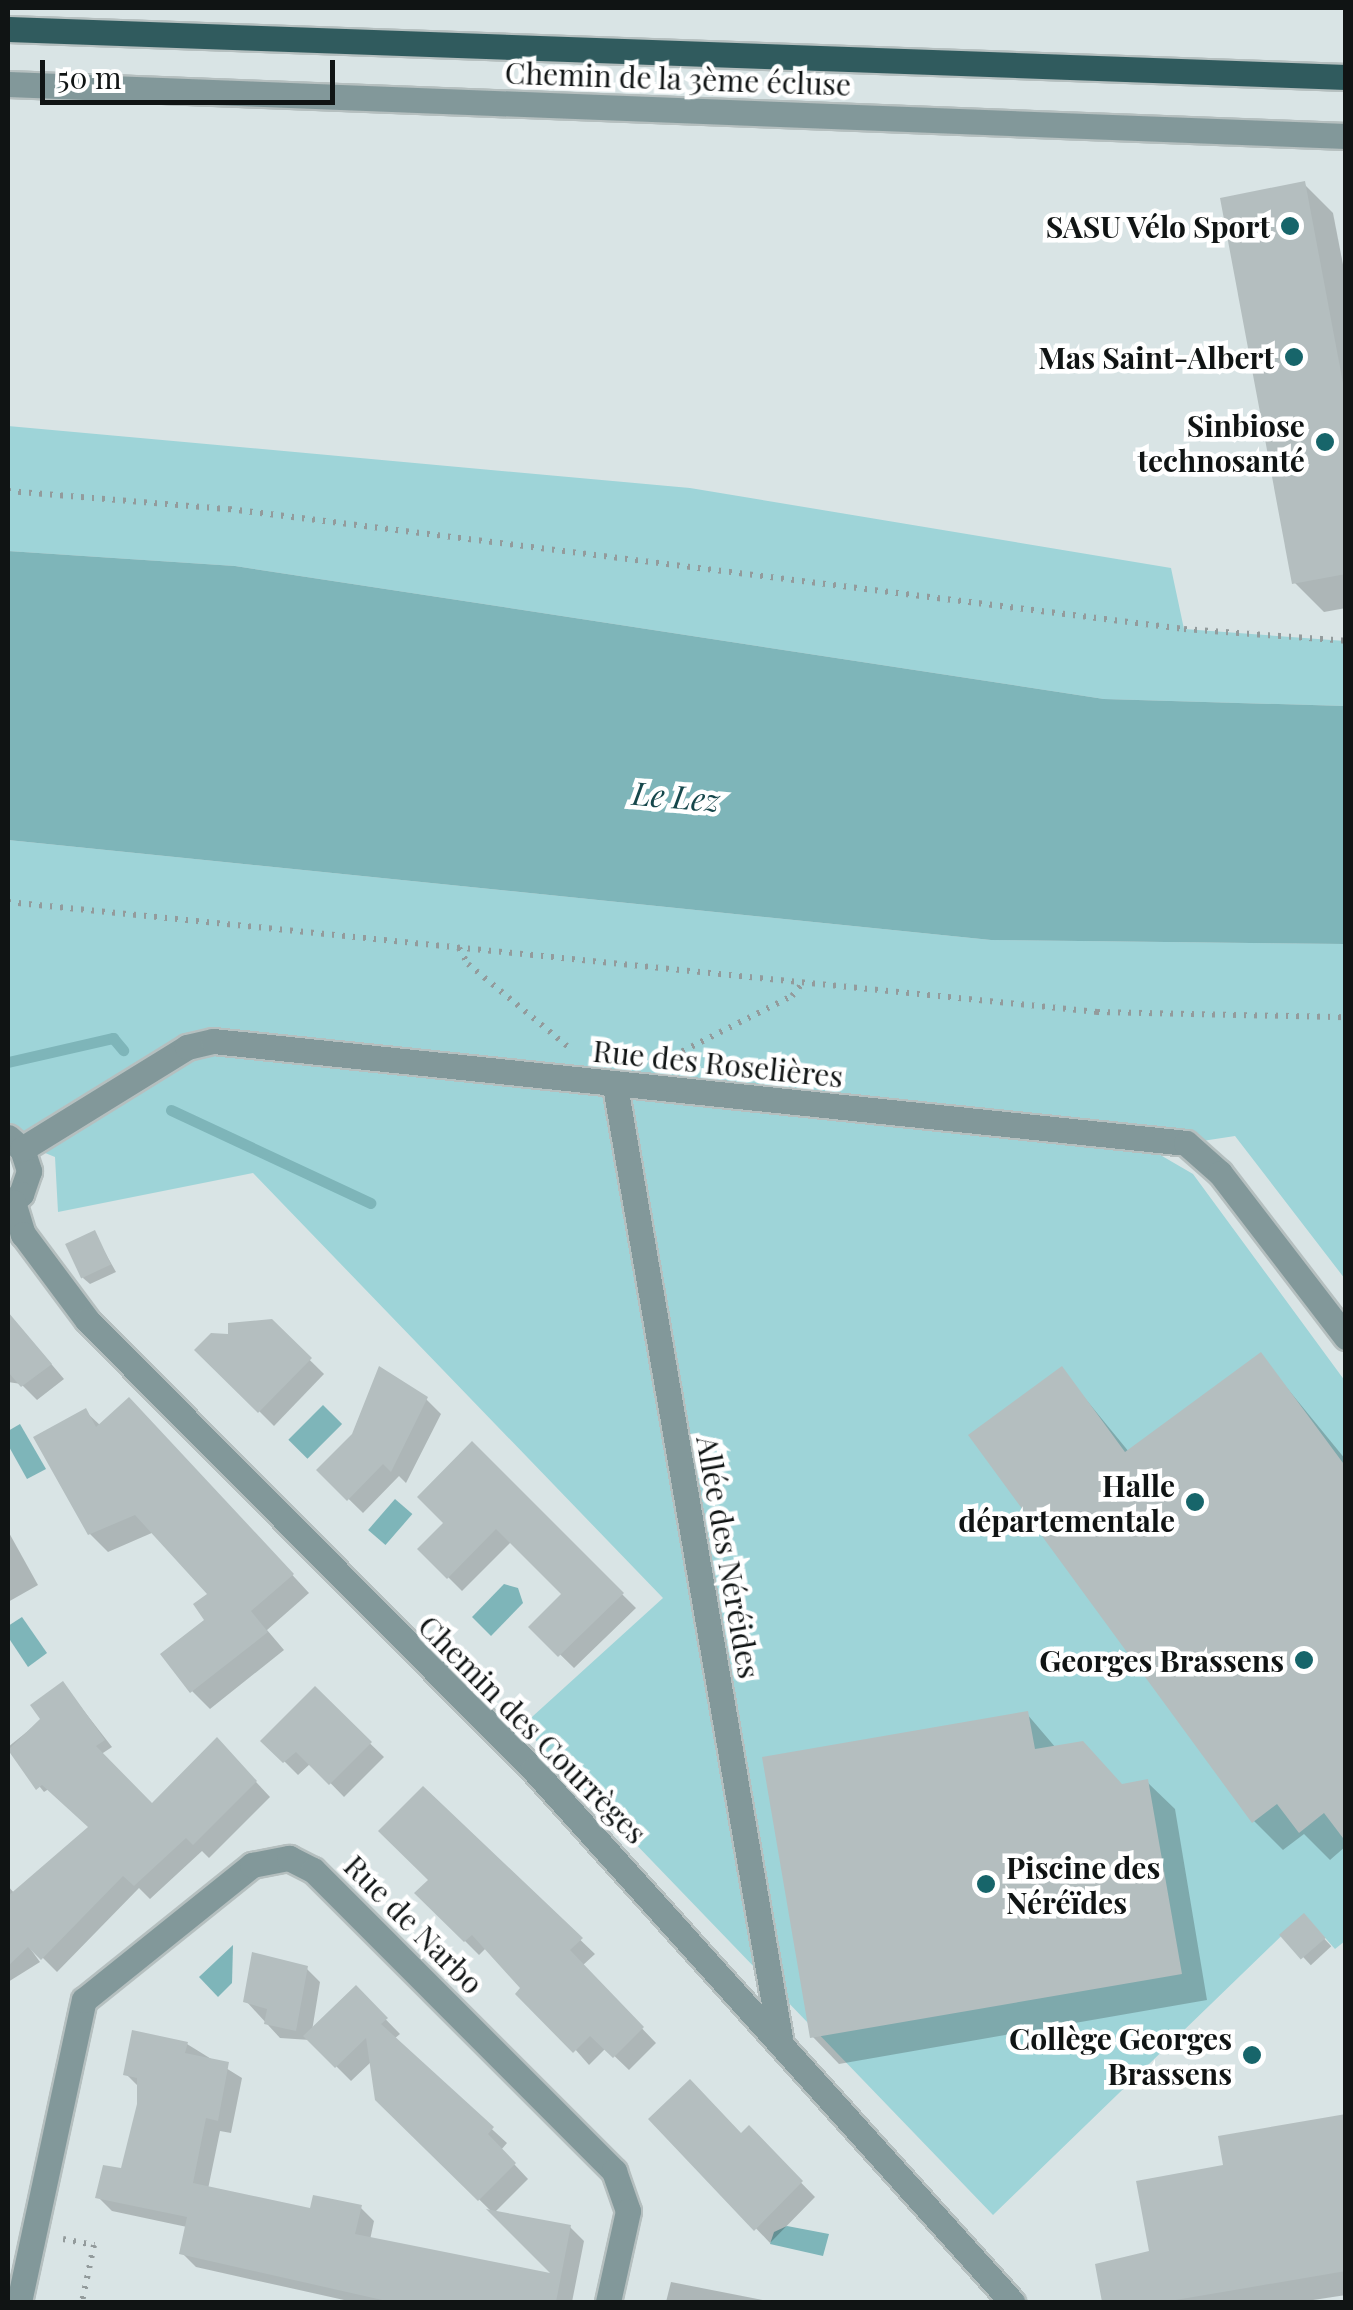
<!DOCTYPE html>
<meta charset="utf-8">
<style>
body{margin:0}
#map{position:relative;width:1353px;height:2310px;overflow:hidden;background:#d9e4e5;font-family:"Playfair Display",serif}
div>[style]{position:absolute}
.green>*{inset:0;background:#9ed4d8}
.water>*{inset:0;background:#7eb5b9;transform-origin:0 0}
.shadow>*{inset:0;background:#0003;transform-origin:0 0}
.stream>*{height:11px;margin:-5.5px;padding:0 5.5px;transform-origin:5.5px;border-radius:5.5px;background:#7eb5b9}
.building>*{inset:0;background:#b4bebf;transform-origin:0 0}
.path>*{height:6px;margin-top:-3px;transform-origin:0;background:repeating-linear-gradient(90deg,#939b9c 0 2.5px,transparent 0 10.5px)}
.roads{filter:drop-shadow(2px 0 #b5bfbf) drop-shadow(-2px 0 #b5bfbf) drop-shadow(0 2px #b5bfbf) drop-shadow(0 -2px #b5bfbf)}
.street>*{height:25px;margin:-12.5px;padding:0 12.5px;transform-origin:12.5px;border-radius:12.5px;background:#82989a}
.primary>*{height:25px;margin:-12.5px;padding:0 12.5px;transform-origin:12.5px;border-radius:12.5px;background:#305b5e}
.dots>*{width:28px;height:28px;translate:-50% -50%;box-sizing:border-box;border:5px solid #fff;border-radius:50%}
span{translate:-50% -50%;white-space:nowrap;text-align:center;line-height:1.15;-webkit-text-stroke:9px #fff;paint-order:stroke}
.street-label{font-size:30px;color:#101414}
.poi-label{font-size:30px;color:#101414;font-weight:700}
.right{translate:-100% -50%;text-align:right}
.left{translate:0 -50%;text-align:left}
.water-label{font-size:32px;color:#16474b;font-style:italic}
.frame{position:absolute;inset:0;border:10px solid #101414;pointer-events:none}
.scale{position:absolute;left:40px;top:60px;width:295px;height:45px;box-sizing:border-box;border:5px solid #101414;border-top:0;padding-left:12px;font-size:30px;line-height:35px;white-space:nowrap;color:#101414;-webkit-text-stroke:8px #fff;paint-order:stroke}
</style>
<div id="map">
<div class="green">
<i style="clip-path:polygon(8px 426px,690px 488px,1171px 568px,1184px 629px,1345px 641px,1345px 706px,1104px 699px,235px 566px,8px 551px)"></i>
<i style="clip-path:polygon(8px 840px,991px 940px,1345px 944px,1345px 1279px,1235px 1136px,1150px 1149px,1193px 1174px,1345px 1381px,1345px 1941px,1335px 1949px,1304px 1914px,993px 2215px,522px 1726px,663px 1598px,253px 1173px,58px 1212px,55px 1157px,8px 1138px)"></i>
</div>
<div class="water">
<i style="clip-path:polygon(8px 551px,235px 566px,1104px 699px,1345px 706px,1345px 944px,991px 940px,8px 840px)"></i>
<i style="left:323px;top:1405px;width:27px;height:49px;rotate:45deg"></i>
<i style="clip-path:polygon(20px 1424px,46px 1469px,27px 1479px,8px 1445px,8px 1431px)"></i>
<i style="left:395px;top:1499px;width:23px;height:41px;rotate:41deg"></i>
<i style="clip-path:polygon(504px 1584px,518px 1588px,523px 1603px,491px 1636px,472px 1617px)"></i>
<i style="clip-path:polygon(22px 1617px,47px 1653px,28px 1667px,8px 1637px,8px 1626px)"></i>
<i style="clip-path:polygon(233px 1945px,232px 1983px,218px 1997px,199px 1977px)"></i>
<i style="clip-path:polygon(787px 2226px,829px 2234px,823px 2256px,770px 2244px,774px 2232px)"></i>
</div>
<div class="shadow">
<i style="clip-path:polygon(1304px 184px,1333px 213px,1346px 280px,1346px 608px,1324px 612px,1295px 583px)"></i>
<i style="clip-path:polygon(94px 1233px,116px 1272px,90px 1284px,83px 1278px)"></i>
<i style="clip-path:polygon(8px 1313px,64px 1379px,37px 1400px,21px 1384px,8px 1382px)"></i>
<i style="clip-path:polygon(271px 1322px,324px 1374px,274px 1426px,198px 1350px)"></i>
<i style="clip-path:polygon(1260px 1355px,1346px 1460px,1346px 1846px,1330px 1860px,1304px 1834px,1283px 1850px,1254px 1821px,1061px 1369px,1129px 1452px)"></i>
<i style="clip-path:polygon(426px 1399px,441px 1414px,406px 1483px,399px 1476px,363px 1513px,319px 1470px)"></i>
<i style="clip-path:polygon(85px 1411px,101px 1426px,147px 1418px,309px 1593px,267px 1630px,284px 1650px,210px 1709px,192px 1691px,210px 1595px,154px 1532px,108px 1552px,90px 1534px)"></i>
<i style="clip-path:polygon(472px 1445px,636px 1608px,574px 1668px,532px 1627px,564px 1594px,512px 1541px,462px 1591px,420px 1549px,447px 1523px)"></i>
<i style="clip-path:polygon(8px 1531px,38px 1585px,8px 1602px)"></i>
<i style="clip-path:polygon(63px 1684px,112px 1747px,44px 1792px,8px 1747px,43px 1719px)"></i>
<i style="clip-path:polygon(315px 1690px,384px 1757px,344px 1797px,311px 1763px,298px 1775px,264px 1741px)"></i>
<i style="clip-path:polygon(1027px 1714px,1056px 1748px,1123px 1786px,1147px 1782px,1175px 1809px,1207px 2000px,839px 2064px,812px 2036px)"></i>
<i style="clip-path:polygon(231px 1755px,270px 1797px,209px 1858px,202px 1851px,150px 1899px,139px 1888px,57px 1972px,21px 1936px,40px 1962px,8px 1982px,8px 1886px,14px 1893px)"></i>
<i style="clip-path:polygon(423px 1789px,595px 1954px,582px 1966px,656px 2043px,629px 2070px,606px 2048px,589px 2065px,486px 1948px,479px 1955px,417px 1893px,431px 1880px)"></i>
<i style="left:1304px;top:1917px;width:40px;height:28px;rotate:47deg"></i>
<i style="clip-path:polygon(306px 1968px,320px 1982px,312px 2031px,356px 1989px,400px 2034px,394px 2039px,507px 2143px,501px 2150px,528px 2179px,494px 2213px,570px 2227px,584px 2241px,572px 2302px,353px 2302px,196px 2267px,182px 2253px,187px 2227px,112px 2211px,98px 2197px,123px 2171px,140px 2104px,140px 2088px,126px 2074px,187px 2044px,242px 2078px,231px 2133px,220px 2131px,208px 2189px,312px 2210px,360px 2207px,374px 2221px,370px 2240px,558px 2277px,377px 2099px,372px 2061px,351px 2081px,310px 2040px,280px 2038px,246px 2001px)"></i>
<i style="clip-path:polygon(1346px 2117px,1346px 2295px,1300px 2302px,1105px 2302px,1098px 2266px,1152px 2253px,1226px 2167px)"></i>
<i style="clip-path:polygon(652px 2119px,741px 2136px,749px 2129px,815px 2197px,770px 2243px)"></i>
<i style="clip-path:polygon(671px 2282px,773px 2302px,666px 2302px)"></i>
</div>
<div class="stream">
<i style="left:8px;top:1062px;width:108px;rotate:-12.9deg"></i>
<i style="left:113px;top:1038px;width:16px;rotate:50deg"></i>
<i style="left:171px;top:1110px;width:220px;rotate:25deg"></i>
</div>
<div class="building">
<i style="clip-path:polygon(1305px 181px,1346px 399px,1346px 574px,1292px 584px,1220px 198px)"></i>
<i style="left:95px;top:1230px;width:38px;height:33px;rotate:65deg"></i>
<i style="clip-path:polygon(8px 1312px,52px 1364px,21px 1387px,8px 1372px)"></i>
<i style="clip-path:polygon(272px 1319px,312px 1358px,258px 1413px,194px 1350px,211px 1333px,228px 1334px,228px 1323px)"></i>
<i style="clip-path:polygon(1261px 1352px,1346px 1467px,1346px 1842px,1324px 1813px,1299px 1833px,1277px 1804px,1252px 1823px,968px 1435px,1062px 1366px,1125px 1452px)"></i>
<i style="clip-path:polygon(379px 1366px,428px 1397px,391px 1472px,383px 1464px,347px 1501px,316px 1470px,352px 1434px)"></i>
<i style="clip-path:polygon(129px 1397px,294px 1574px,251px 1611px,268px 1632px,190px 1693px,160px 1654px,204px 1620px,193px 1604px,207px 1594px,135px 1515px,88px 1535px,33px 1437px,86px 1408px,96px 1427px)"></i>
<i style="clip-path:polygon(472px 1441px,624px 1593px,558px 1657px,528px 1627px,561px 1594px,496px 1529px,447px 1579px,417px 1549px,443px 1523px,417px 1497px)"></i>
<i style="clip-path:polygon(63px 1681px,105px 1740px,96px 1746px,152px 1803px,217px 1737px,257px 1781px,193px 1845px,186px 1838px,134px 1886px,123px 1876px,41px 1960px,28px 1947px,8px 1966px,8px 1896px,88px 1827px,42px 1785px,36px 1790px,8px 1750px,40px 1719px,30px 1705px)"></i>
<i style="clip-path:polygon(315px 1686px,372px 1742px,329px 1785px,296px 1752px,283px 1763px,260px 1741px)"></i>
<i style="clip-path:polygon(1028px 1711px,1035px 1749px,1083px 1741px,1122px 1784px,1148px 1779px,1182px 1974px,810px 2038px,762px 1757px)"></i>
<i style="clip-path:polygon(423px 1786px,583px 1938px,570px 1950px,644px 2027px,613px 2058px,590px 2036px,573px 2053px,515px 1994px,520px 1988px,472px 1935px,464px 1942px,414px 1893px,428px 1880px,378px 1831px)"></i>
<i style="left:1304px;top:1913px;width:33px;height:33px;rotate:49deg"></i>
<i style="clip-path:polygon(252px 1952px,308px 1966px,296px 2031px,264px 2024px,267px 2009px,243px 2002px)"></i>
<i style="clip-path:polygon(356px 1985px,388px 2018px,381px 2024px,494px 2127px,488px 2134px,516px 2163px,478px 2201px,375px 2100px,366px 2038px,335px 2068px,303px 2036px)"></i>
<i style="clip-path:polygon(132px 2030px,188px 2042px,185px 2053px,229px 2062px,218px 2121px,206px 2118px,193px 2183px,310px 2208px,313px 2195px,362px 2205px,355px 2234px,550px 2273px,486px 2209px,571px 2225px,556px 2302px,391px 2302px,179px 2254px,187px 2217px,95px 2198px,103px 2165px,121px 2168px,137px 2104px,137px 2078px,123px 2075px)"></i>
<i style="clip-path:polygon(690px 2079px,741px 2133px,749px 2125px,803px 2181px,754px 2231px,648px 2119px)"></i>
<i style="clip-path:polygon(1346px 2114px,1346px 2271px,1164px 2302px,1102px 2302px,1095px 2264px,1149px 2251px,1136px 2181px,1223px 2165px,1218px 2136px)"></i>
</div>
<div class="path">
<i style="left:8px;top:491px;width:222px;rotate:4.7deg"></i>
<i style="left:229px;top:509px;width:963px;rotate:7.16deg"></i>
<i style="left:1184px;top:629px;width:162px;rotate:4.2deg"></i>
<i style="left:8px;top:902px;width:1095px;rotate:5.77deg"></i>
<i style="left:1097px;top:1012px;width:249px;rotate:1.2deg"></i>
<i style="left:459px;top:948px;width:18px;rotate:61deg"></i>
<i style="left:468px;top:964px;width:129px;rotate:39.6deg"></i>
<i style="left:673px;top:1056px;width:133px;rotate:-26.8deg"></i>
<i style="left:792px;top:996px;width:14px;rotate:-51deg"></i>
<i style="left:63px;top:2239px;width:32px;rotate:11deg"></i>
<i style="left:94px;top:2245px;width:58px;rotate:101.9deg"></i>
</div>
<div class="roads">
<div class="street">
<i style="left:8px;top:84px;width:1339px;rotate:2.23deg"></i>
<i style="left:615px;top:1086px;width:966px;rotate:80.17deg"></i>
<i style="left:8px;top:1137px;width:18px;rotate:41deg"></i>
<i style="left:22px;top:1149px;width:23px;rotate:72deg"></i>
<i style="left:29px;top:1171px;width:24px;rotate:109deg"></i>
<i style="left:21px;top:1194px;width:17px;rotate:140deg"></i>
<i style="left:22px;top:1149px;width:194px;rotate:-31.7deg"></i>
<i style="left:187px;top:1047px;width:27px;rotate:-13deg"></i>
<i style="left:213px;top:1041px;width:978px;rotate:5.98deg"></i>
<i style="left:1186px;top:1143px;width:45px;rotate:41.4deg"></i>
<i style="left:1220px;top:1173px;width:207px;rotate:52.5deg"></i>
<i style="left:13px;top:1202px;width:34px;rotate:73deg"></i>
<i style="left:23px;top:1234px;width:107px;rotate:53.3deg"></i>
<i style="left:87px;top:1320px;width:633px;rotate:45.19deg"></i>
<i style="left:533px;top:1769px;width:717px;rotate:48.05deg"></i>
<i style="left:19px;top:2302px;width:309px;rotate:-77.9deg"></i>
<i style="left:84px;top:2000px;width:216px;rotate:-38.8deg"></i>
<i style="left:252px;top:1865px;width:38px;rotate:-11deg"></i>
<i style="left:289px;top:1858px;width:27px;rotate:27deg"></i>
<i style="left:313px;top:1870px;width:426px;rotate:45deg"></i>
<i style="left:614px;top:2171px;width:42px;rotate:70.7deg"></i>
<i style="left:628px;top:2211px;width:93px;rotate:102.4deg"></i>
</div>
<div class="primary">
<i style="left:8px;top:29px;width:1339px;rotate:2.05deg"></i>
</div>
</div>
<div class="dots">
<i style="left:1290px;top:226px;background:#17656a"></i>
<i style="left:1294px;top:357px;background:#17656a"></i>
<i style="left:1325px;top:442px;background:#17656a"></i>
<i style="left:1195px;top:1502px;background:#17656a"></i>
<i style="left:1304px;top:1660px;background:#17656a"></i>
<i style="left:986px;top:1884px;background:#17656a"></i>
<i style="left:1252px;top:2055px;background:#17656a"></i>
</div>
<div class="street-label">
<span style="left:678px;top:78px;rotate:2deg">Chemin de la 3ème écluse</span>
<span style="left:718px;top:1063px;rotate:6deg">Rue des Roselières</span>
<span style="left:729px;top:1557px;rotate:80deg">Allée des Néréides</span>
<span style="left:533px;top:1729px;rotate:45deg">Chemin des Courrèges</span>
<span style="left:414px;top:1924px;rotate:45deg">Rue de Narbo</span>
</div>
<div class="poi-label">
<span class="right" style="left:1270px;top:226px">SASU Vélo Sport</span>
<span class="right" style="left:1274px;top:357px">Mas Saint-Albert</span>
<span class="right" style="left:1305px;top:442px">Sinbiose<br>technosanté</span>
<span class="right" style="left:1175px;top:1502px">Halle<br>départementale</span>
<span class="right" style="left:1284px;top:1660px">Georges Brassens</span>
<span class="left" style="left:1006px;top:1884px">Piscine des<br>Néréïdes</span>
<span class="right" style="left:1232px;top:2055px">Collège Georges<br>Brassens</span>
</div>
<div class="water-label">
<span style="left:676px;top:796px;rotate:5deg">Le Lez</span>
</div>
<div class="frame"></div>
<div class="scale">50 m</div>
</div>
